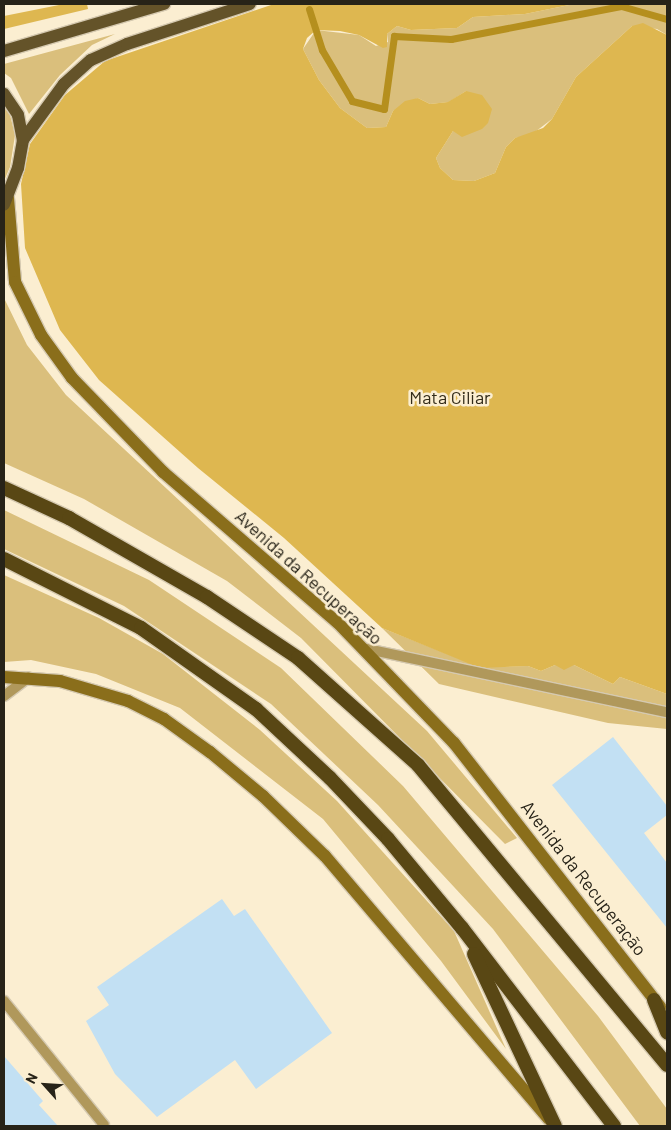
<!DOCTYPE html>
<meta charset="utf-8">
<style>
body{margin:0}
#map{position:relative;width:671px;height:1130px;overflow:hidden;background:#fbeed1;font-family:Barlow,sans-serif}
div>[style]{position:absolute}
.green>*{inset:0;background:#dabf7c}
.forest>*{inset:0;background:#deb750}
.stream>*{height:7px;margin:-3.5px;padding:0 3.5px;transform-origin:3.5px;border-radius:3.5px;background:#b58f1e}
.building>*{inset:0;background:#c2e0f3}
.roads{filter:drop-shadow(1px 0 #d5c9b0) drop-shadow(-1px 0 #d5c9b0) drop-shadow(0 1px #d5c9b0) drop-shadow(0 -1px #d5c9b0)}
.service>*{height:10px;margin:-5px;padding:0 5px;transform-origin:5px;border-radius:5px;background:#b0985b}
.secondary>*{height:12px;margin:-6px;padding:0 6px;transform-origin:6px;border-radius:6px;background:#8a6e1b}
.primary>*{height:12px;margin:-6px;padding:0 6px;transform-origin:6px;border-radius:6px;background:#645329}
.trunk>*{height:14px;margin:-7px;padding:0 7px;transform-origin:7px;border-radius:7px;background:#594714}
span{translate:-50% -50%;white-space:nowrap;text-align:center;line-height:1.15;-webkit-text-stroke:5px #fbeed1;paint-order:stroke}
.park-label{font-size:18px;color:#322b19}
.street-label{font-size:18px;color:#272318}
.frame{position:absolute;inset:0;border:5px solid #272318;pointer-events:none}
.north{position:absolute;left:20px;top:1060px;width:50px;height:50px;-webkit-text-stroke:4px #fbeed1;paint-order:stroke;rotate:296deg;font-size:14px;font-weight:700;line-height:20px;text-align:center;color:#272318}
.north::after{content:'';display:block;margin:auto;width:18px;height:22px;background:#272318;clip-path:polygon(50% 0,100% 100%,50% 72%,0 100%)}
</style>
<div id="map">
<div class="green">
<i style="clip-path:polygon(574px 4px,667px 4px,667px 35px,657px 29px,632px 26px,576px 77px,552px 119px,531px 135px,515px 138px,506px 147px,495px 173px,474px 181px,453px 180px,440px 168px,436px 158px,453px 131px,466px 91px,449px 102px,430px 104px,418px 98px,393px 111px,386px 127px,367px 128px,340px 108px,319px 80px,303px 49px,316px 30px,359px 35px,376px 46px,388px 42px,387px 34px,397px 26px,411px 30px,457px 28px,473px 17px,525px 14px)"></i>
<i style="clip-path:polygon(115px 34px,92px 45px,60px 75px,29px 114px,11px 78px,4px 73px,4px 64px)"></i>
<i style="clip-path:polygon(4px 107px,10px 115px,15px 135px,10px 167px,4px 181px)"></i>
<i style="clip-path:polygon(4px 298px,27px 345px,66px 395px,427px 731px,517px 838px,505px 844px,301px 638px,227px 581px,84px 499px,4px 463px)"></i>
<i style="clip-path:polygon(4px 510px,149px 580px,281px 668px,403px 786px,598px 1016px,667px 1109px,667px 1126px,640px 1126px,493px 929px,378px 805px,271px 704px,124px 606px,4px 549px)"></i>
<i style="clip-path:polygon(4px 575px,99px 618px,163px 654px,260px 730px,337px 801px,454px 931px,506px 1049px,441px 961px,323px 819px,180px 708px,96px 674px,31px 660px,4px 662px)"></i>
<i style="clip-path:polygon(382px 628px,480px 667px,528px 666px,541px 671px,555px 665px,574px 665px,613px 684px,620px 677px,667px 694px,667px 729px,608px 723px,439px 684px)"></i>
</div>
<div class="forest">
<i style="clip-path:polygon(64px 4px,87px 4px,88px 9px,4px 29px,4px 16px)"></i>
<i style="clip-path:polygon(274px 4px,574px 4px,525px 14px,473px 17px,457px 28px,411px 30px,397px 26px,387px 34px,387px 47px,383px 48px,359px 35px,340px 31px,316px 30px,307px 38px,303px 49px,319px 80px,340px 108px,367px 128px,386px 127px,393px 111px,405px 101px,418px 98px,430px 104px,448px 102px,466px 91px,482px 95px,492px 109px,488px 123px,482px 129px,462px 137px,453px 131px,436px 158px,440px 168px,453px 180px,474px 181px,495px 173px,506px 147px,515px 138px,543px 128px,552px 119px,576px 77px,632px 26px,643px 23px,667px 35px,667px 694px,620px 677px,613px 684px,574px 665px,564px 670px,555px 665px,541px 671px,528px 666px,480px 668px,382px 628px,284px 538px,198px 468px,99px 380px,60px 330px,25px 248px,21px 184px,30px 144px,65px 95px,105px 61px)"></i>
</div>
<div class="stream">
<i style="left:309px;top:9px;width:43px;rotate:72.4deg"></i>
<i style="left:322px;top:50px;width:59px;rotate:59.5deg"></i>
<i style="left:352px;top:101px;width:33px;rotate:14deg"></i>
<i style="left:384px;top:109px;width:74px;rotate:-82.2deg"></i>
<i style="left:394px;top:36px;width:57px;rotate:3deg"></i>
<i style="left:451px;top:39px;width:173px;rotate:-11deg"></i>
<i style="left:621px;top:6px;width:48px;rotate:15.8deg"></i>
</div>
<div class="building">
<i style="clip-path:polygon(613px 737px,667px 806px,667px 815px,644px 833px,667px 863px,667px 928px,552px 785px)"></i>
<i style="clip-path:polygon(222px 899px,234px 916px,245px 909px,332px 1033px,256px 1089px,235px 1060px,157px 1117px,115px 1074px,86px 1021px,109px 1005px,97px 987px)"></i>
<i style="clip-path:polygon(4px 1056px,43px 1101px,39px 1105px,58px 1126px,4px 1126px)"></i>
</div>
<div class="roads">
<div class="service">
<i style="left:362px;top:648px;width:312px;rotate:11.9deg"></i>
<i style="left:4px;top:696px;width:31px;rotate:-37deg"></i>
<i style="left:4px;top:1001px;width:159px;rotate:51.1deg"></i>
</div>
<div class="secondary">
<i style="left:8px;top:198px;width:84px;rotate:85.2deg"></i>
<i style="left:15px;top:282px;width:59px;rotate:63.9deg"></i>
<i style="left:41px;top:335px;width:53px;rotate:54.2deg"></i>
<i style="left:72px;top:378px;width:131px;rotate:45.9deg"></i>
<i style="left:163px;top:472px;width:230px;rotate:40.8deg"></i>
<i style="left:337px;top:622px;width:168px;rotate:46deg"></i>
<i style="left:454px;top:743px;width:335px;rotate:52deg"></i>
<i style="left:4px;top:677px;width:56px;rotate:4.1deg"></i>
<i style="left:60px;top:681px;width:71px;rotate:16.4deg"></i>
<i style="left:128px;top:701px;width:40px;rotate:26.6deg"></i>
<i style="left:164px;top:719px;width:57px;rotate:35.7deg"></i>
<i style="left:210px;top:752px;width:69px;rotate:39.7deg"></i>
<i style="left:263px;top:796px;width:86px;rotate:44.1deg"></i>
<i style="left:325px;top:856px;width:345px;rotate:49.6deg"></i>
</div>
<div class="primary">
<i style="left:4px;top:51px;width:167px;rotate:-16.4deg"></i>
<i style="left:4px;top:94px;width:25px;rotate:56deg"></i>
<i style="left:18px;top:115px;width:25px;rotate:79deg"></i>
<i style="left:23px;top:140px;width:28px;rotate:100deg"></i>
<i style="left:18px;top:168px;width:39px;rotate:111deg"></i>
<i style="left:23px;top:140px;width:69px;rotate:-53.8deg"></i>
<i style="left:64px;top:84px;width:36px;rotate:-42deg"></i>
<i style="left:91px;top:60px;width:39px;rotate:-24deg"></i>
<i style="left:127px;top:44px;width:129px;rotate:-18deg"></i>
</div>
<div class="trunk">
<i style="left:4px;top:488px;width:72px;rotate:24.8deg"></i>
<i style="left:69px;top:518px;width:159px;rotate:29.8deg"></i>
<i style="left:207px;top:597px;width:110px;rotate:33.8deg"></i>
<i style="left:298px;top:658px;width:161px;rotate:41.7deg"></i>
<i style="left:418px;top:765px;width:390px;rotate:50.3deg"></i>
<i style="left:4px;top:559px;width:153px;rotate:26.7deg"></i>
<i style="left:141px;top:628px;width:141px;rotate:35.2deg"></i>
<i style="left:256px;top:709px;width:101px;rotate:43deg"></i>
<i style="left:330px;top:778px;width:84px;rotate:46.4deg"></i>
<i style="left:388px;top:839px;width:116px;rotate:50.3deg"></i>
<i style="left:462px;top:928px;width:250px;rotate:52.5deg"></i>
<i style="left:474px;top:954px;width:190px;rotate:64.8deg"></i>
<i style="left:654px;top:1000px;width:35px;rotate:68deg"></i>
</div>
</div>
<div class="park-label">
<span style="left:450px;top:397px">Mata Ciliar</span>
</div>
<div class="street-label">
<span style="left:309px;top:577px;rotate:42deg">Avenida da Recuperação</span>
<span style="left:584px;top:878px;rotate:52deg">Avenida da Recuperação</span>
</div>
<div class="frame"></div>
<div class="north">N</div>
</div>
